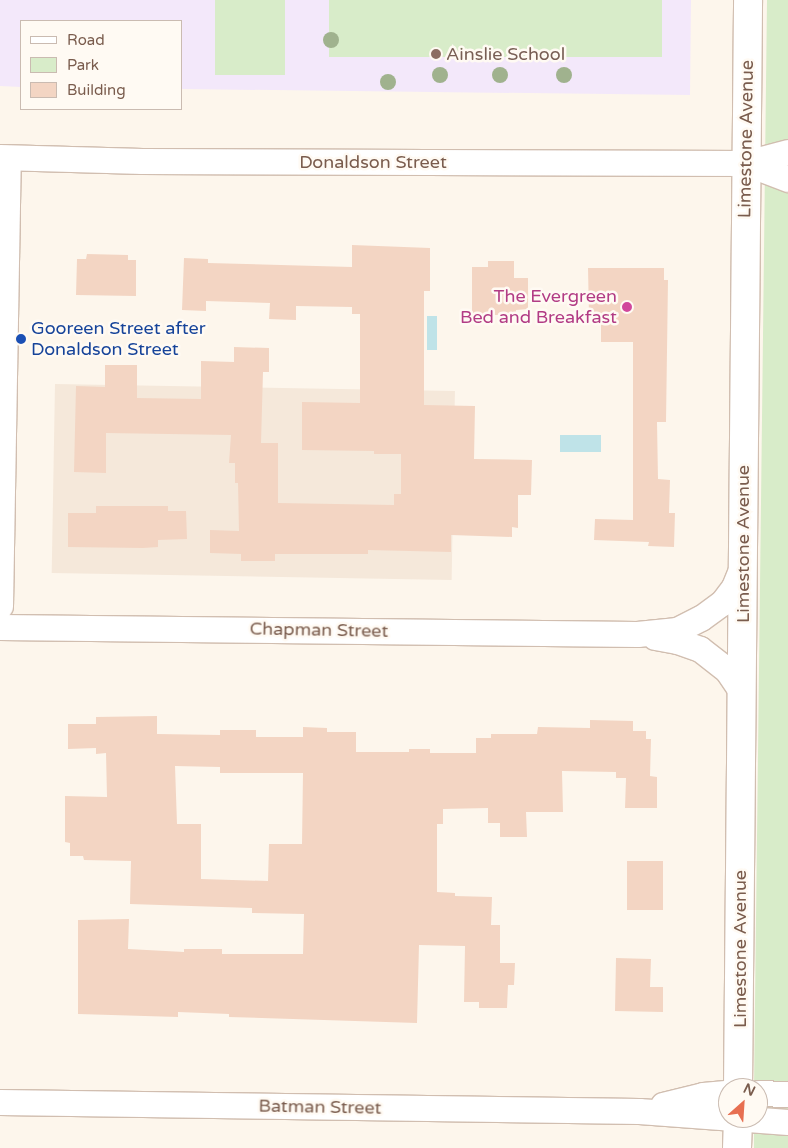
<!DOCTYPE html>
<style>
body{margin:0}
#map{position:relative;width:788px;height:1148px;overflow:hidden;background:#fdf6ec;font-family:"Varela Round",sans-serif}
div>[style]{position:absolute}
.residential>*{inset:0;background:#f5e8da;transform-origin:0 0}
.education>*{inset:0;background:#f3e8fa}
.green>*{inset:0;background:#d8ecc9;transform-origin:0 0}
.water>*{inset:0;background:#bfe3e8;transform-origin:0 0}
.building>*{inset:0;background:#f3d5c3;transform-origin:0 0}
.roads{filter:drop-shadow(1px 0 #d1beb0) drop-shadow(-1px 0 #d1beb0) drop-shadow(0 1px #d1beb0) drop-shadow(0 -1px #d1beb0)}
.street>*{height:25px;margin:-12.5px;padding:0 12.5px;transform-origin:12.5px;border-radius:12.5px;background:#fff}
.secondary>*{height:28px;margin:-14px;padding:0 14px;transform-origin:14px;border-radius:14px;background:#fff}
.trees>*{width:16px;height:16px;margin:-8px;border-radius:50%;background:#a0b28e}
.dots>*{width:14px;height:14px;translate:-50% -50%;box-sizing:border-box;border:2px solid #fffaf3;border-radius:50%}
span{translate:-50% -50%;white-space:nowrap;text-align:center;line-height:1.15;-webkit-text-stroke:5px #fffaf3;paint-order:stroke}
.education-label{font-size:18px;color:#785e54}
.left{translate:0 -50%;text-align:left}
.street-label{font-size:18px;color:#7a5c4d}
.hotel-label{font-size:18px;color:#b23c85}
.right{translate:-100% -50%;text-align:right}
.transit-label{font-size:18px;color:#164399}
.legend{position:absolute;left:20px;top:20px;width:162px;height:90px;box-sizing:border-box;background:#fffaf3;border:1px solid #cabbb1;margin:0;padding:6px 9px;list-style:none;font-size:15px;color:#7a5c4d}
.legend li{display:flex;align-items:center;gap:10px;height:25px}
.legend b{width:25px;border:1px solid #cabbb1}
.north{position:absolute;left:718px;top:1078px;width:50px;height:50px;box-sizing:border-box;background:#fffaf3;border:1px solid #cabbb1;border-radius:50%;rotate:26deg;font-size:14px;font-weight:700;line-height:20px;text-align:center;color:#7a5c4d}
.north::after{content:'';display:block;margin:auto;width:18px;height:22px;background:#e76f51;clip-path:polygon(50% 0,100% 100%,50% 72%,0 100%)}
</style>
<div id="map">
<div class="residential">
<i style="left:55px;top:384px;width:400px;height:189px;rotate:1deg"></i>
</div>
<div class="education">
<i style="clip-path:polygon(0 0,691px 0,690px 95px,181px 89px,181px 21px,21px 21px,21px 87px,0 86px)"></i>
</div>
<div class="green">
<i style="left:215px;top:0;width:70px;height:75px"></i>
<i style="left:329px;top:0;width:333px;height:57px"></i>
<i style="clip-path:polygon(767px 0,788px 0,788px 1148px,754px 1148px,754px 1118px,758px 1118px,758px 1088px,754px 1088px)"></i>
</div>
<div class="water">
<i style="left:427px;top:316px;width:10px;height:34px"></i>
<i style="left:560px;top:435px;width:41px;height:17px"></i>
</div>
<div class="building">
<i style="clip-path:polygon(352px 245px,430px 248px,430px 291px,424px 291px,424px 405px,475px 406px,474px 459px,532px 460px,531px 495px,518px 495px,518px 528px,512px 527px,512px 537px,451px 535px,451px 552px,368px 550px,368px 554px,275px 554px,275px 561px,241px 561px,241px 554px,210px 553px,210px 530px,239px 531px,238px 483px,235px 483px,235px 463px,229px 463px,231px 435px,106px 433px,106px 473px,74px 472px,76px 386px,105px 387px,105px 365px,137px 365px,137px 398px,201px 399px,201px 361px,234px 362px,234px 347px,269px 348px,269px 372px,263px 372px,261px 443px,278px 443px,278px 503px,394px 505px,394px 494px,401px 494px,401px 454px,374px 454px,374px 451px,302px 450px,302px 402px,360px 403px,360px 314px,352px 314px,352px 307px,296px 306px,296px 320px,269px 319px,270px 303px,206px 301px,206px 311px,182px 310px,184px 258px,208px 259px,208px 263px,352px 267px)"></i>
<i style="clip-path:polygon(87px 254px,128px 255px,128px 260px,136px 260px,136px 296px,76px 295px,77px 259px,86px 259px)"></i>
<i style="clip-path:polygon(488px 261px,514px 261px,514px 278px,528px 278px,528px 309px,516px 310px,516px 315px,472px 315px,472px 267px,488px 267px)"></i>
<i style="clip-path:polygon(588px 268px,664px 268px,664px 280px,668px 280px,666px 422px,657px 422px,658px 479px,670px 480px,669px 513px,675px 513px,674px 547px,648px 546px,649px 542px,594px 540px,595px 519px,633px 520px,633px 342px,601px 342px,601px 316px,589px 316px)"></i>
<i style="clip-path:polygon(96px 506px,168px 506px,168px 511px,186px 511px,187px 539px,158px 540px,158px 547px,143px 548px,68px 547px,68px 513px,96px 513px)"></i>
<i style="clip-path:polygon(evenodd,157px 716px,157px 734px,220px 735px,220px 730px,256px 730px,256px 737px,303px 737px,303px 727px,327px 728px,327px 732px,356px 732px,356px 752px,409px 752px,409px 749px,430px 749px,430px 753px,476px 753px,476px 738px,491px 738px,491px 734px,537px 734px,538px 727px,590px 728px,590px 720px,633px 721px,633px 731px,646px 731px,646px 739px,651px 739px,650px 776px,657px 777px,657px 808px,625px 808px,626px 778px,616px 778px,616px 772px,562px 771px,563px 812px,526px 812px,527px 837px,500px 837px,500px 823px,488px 823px,488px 808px,443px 809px,443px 824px,437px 824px,437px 892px,455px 893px,455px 896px,492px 897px,491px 925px,500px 925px,500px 963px,515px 963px,514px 985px,508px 985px,507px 1008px,479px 1008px,479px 1002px,464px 1002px,465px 946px,419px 945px,417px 1023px,229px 1017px,229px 1014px,178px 1012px,178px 1017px,78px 1014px,78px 920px,129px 919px,128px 949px,184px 952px,184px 949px,222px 949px,222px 954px,303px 954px,304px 914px,252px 913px,252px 908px,130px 904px,131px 861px,84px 860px,83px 856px,70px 856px,70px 843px,65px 842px,65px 796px,107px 797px,106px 753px,96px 754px,96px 748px,68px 749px,68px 724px,96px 724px,96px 717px,157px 716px,175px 766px,220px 767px,220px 773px,303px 773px,302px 844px,269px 844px,268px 881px,201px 879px,201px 824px,177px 824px,175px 766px)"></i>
<i style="left:627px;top:861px;width:36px;height:49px"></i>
<i style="clip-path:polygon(616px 958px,651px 959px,650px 987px,663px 987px,663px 1012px,615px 1011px)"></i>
</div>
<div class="roads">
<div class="street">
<i style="left:0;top:157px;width:142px;rotate:1.6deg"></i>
<i style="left:142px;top:161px;width:604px;rotate:0.19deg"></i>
<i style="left:746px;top:163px;width:43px;rotate:-14.7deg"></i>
<i style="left:746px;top:163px;width:45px;rotate:20.9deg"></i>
<i style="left:0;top:606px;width:448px;rotate:-89deg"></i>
<i style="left:0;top:627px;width:637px;rotate:0.63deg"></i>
<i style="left:637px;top:634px;width:40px;rotate:-5.7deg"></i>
<i style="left:677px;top:630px;width:27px;rotate:-27deg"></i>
<i style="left:701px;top:618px;width:26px;rotate:-36deg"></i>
<i style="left:722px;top:603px;width:20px;rotate:-53deg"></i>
<i style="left:734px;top:587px;width:22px;rotate:-68deg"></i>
<i style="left:655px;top:637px;width:22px;rotate:10deg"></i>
<i style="left:677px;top:641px;width:24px;rotate:19deg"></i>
<i style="left:700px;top:649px;width:34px;rotate:38deg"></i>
<i style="left:727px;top:670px;width:27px;rotate:56deg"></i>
<i style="left:758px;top:1093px;width:30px;rotate:2deg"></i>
<i style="left:0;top:1102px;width:639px;rotate:0.81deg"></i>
<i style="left:639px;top:1111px;width:149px;rotate:4.2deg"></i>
<i style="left:663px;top:1105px;width:41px;rotate:-14deg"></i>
<i style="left:703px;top:1095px;width:25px;rotate:-5deg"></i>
</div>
<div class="secondary">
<i style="left:738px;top:1088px;width:1088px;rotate:-89.47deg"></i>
<i style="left:737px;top:1148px;width:30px;rotate:-88deg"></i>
</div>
</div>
<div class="trees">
<i style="left:331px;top:40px"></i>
<i style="left:440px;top:75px"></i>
<i style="left:500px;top:75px"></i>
<i style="left:564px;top:75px"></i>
<i style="left:388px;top:82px"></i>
</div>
<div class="dots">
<i style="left:436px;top:54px;background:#8d6e63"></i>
<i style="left:627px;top:307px;background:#d1479c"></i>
<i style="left:21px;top:339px;background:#1a4fb4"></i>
</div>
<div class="education-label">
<span class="left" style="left:446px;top:54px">Ainslie School</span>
</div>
<div class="street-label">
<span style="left:746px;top:139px;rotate:-89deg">Limestone Avenue</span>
<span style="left:373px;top:162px">Donaldson Street</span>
<span style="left:743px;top:544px;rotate:-90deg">Limestone Avenue</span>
<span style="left:319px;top:630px;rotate:1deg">Chapman Street</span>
<span style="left:740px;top:949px;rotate:-90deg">Limestone Avenue</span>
<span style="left:320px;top:1107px;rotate:1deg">Batman Street</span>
</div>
<div class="hotel-label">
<span class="right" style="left:617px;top:307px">The Evergreen<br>Bed and Breakfast</span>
</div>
<div class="transit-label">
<span class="left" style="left:31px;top:339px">Gooreen Street after<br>Donaldson Street</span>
</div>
<ul class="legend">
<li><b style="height:6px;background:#fff"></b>Road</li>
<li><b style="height:14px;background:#d8ecc9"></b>Park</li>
<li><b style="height:14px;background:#f3d5c3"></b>Building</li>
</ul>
<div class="north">N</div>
</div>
